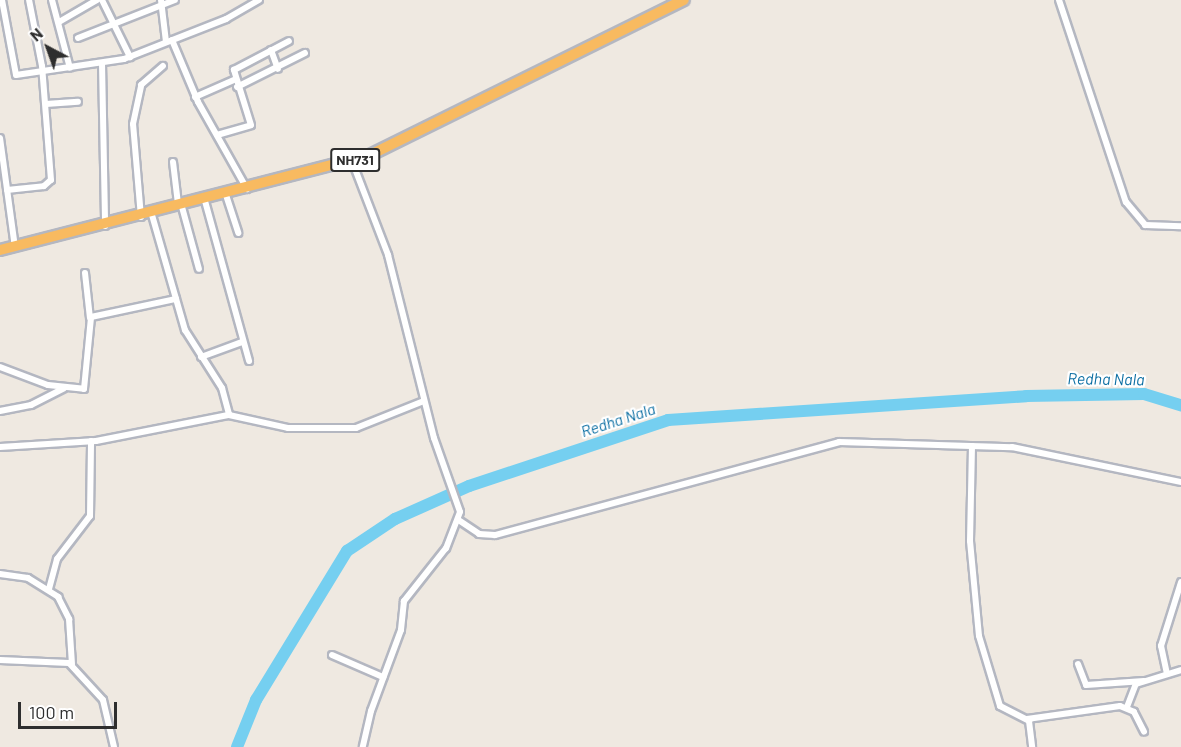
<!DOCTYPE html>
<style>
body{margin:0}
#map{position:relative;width:1181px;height:747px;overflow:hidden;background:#efe9e1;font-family:Barlow,sans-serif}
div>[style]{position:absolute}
.river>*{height:12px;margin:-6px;padding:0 6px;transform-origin:6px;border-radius:6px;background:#75cff0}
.roads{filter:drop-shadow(2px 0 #b4b7c1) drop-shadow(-2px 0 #b4b7c1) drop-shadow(0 2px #b4b7c1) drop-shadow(0 -2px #b4b7c1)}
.minor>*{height:6px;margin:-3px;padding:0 3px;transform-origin:3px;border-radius:3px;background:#fff}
.trunk>*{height:10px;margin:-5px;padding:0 5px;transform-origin:5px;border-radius:5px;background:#f8ba60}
span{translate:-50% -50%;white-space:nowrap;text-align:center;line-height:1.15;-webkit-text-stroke:4.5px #fff;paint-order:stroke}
.shield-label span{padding:2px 4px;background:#fff;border:2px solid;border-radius:4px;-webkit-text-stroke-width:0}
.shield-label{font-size:14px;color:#2e2e2e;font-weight:700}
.water-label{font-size:16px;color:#0d6fa3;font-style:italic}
.north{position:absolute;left:18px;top:18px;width:60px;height:60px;-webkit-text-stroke:4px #fff;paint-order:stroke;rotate:319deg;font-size:16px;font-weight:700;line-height:24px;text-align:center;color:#2e2e2e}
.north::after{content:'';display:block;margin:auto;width:21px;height:27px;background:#2e2e2e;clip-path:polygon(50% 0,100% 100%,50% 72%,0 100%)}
.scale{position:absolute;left:18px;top:702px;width:99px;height:27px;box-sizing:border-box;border:3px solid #2e2e2e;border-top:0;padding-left:8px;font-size:18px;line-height:21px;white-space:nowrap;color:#2e2e2e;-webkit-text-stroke:4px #fff;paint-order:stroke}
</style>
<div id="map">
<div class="river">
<i style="left:237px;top:747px;width:51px;rotate:-68deg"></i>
<i style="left:256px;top:700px;width:175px;rotate:-58.6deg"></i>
<i style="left:347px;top:551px;width:58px;rotate:-33.7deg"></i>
<i style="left:395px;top:519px;width:81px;rotate:-24deg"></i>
<i style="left:469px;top:486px;width:210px;rotate:-18.3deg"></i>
<i style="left:668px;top:420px;width:359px;rotate:-3.8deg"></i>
<i style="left:1026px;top:396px;width:118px;rotate:-1deg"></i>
<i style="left:1144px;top:394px;width:39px;rotate:17deg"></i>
</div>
<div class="roads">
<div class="minor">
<i style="left:2px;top:0;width:76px;rotate:79.4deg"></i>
<i style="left:16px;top:75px;width:109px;rotate:-8.4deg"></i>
<i style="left:124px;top:59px;width:110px;rotate:-21.4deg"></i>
<i style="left:226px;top:19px;width:38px;rotate:-30deg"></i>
<i style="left:52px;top:0;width:70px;rotate:75.2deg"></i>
<i style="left:102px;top:0;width:64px;rotate:63.8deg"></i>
<i style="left:161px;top:0;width:42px;rotate:83.2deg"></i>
<i style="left:1059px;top:0;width:213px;rotate:71.7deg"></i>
<i style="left:1126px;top:202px;width:30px;rotate:50deg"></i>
<i style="left:1145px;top:225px;width:36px;rotate:2deg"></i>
<i style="left:59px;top:22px;width:44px;rotate:-30.1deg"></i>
<i style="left:78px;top:38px;width:104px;rotate:-21.4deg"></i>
<i style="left:172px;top:40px;width:67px;rotate:67.2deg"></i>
<i style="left:198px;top:102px;width:100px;rotate:60.6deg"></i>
<i style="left:271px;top:50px;width:20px;rotate:70deg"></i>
<i style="left:102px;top:63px;width:163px;rotate:88.9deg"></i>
<i style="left:237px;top:87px;width:76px;rotate:-26.6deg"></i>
<i style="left:195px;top:97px;width:43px;rotate:-23.6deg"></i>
<i style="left:46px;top:104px;width:32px;rotate:-4deg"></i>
<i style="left:217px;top:135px;width:35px;rotate:-16deg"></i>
<i style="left:251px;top:125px;width:58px;rotate:-107.2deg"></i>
<i style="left:234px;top:70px;width:62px;rotate:-27.8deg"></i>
<i style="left:0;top:138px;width:110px;rotate:82.2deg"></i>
<i style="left:352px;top:161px;width:101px;rotate:69deg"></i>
<i style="left:388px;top:255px;width:189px;rotate:75.9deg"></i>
<i style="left:434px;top:438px;width:78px;rotate:70.6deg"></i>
<i style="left:460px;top:512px;width:39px;rotate:111deg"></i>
<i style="left:446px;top:548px;width:68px;rotate:128.4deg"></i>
<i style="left:404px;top:601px;width:29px;rotate:96deg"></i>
<i style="left:401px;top:630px;width:86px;rotate:110.3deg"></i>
<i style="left:371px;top:711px;width:37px;rotate:103deg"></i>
<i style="left:173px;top:162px;width:42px;rotate:83.2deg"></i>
<i style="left:7px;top:190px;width:37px;rotate:-6deg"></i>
<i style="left:44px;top:186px;width:9px;rotate:-41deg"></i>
<i style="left:51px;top:180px;width:114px;rotate:-94.5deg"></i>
<i style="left:42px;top:66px;width:67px;rotate:-101.1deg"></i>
<i style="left:226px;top:195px;width:40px;rotate:72deg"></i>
<i style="left:205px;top:201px;width:166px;rotate:74.6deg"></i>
<i style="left:182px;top:207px;width:64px;rotate:74.7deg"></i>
<i style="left:152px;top:215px;width:120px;rotate:74deg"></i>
<i style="left:185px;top:330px;width:69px;rotate:57.5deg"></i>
<i style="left:222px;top:388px;width:28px;rotate:75deg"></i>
<i style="left:141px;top:217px;width:93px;rotate:-94.9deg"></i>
<i style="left:133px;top:124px;width:40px;rotate:-78deg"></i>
<i style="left:141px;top:85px;width:29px;rotate:-41deg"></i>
<i style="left:85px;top:273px;width:45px;rotate:83.7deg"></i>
<i style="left:201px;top:357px;width:44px;rotate:-20.1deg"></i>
<i style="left:0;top:367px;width:51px;rotate:20.6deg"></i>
<i style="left:48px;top:385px;width:36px;rotate:6deg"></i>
<i style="left:84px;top:389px;width:72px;rotate:-84.4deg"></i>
<i style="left:91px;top:317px;width:87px;rotate:-12deg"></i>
<i style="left:0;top:411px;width:32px;rotate:-11deg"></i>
<i style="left:31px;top:405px;width:37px;rotate:-27deg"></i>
<i style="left:972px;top:446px;width:95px;rotate:91.2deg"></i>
<i style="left:970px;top:541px;width:95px;rotate:84.6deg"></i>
<i style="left:979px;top:636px;width:73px;rotate:73.3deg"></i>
<i style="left:1000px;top:706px;width:33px;rotate:27deg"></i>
<i style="left:1029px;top:721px;width:26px;rotate:83deg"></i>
<i style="left:0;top:447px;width:96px;rotate:-3.6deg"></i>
<i style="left:96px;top:441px;width:136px;rotate:-11.1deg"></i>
<i style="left:229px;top:415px;width:60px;rotate:12.4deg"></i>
<i style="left:288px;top:428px;width:68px"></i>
<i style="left:356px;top:428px;width:73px;rotate:-21.7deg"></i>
<i style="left:460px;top:521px;width:23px;rotate:34deg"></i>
<i style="left:479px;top:534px;width:16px;rotate:4deg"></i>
<i style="left:495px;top:535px;width:356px;rotate:-15.1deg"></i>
<i style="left:839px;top:442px;width:173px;rotate:1.7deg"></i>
<i style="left:1012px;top:447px;width:173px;rotate:11.7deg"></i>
<i style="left:0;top:574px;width:28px;rotate:8deg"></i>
<i style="left:28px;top:578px;width:36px;rotate:32deg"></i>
<i style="left:58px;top:597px;width:25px;rotate:63deg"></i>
<i style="left:69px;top:619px;width:45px;rotate:86.2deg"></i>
<i style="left:49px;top:589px;width:31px;rotate:-75deg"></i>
<i style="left:57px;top:559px;width:54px;rotate:-52.5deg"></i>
<i style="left:90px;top:516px;width:75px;rotate:-89.2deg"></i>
<i style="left:332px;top:655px;width:56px;rotate:23.3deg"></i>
<i style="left:0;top:660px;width:69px;rotate:2.5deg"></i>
<i style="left:69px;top:663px;width:50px;rotate:47.4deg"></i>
<i style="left:103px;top:700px;width:48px;rotate:76.8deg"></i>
<i style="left:1078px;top:664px;width:22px;rotate:69deg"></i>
<i style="left:1086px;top:685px;width:58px;rotate:-3.9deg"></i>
<i style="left:1167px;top:674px;width:29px;rotate:-102deg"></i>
<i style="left:1161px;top:646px;width:67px;rotate:-72.6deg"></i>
<i style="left:1127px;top:707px;width:25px;rotate:-69deg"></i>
<i style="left:1136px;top:684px;width:47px;rotate:-17.3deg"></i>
<i style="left:1027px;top:719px;width:94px;rotate:-8deg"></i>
<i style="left:1120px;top:706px;width:15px;rotate:23deg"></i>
<i style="left:1134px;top:712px;width:22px;rotate:63deg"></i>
</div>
<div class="trunk">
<i style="left:0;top:250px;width:382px;rotate:-14.4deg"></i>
<i style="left:370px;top:155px;width:350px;rotate:-26.3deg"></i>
</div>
</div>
<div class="shield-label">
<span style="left:355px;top:160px">NH731</span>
</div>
<div class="water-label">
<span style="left:1106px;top:379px;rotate:1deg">Redha Nala</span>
<span style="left:618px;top:420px;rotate:-18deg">Redha Nala</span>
</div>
<div class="north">N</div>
<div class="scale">100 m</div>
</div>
